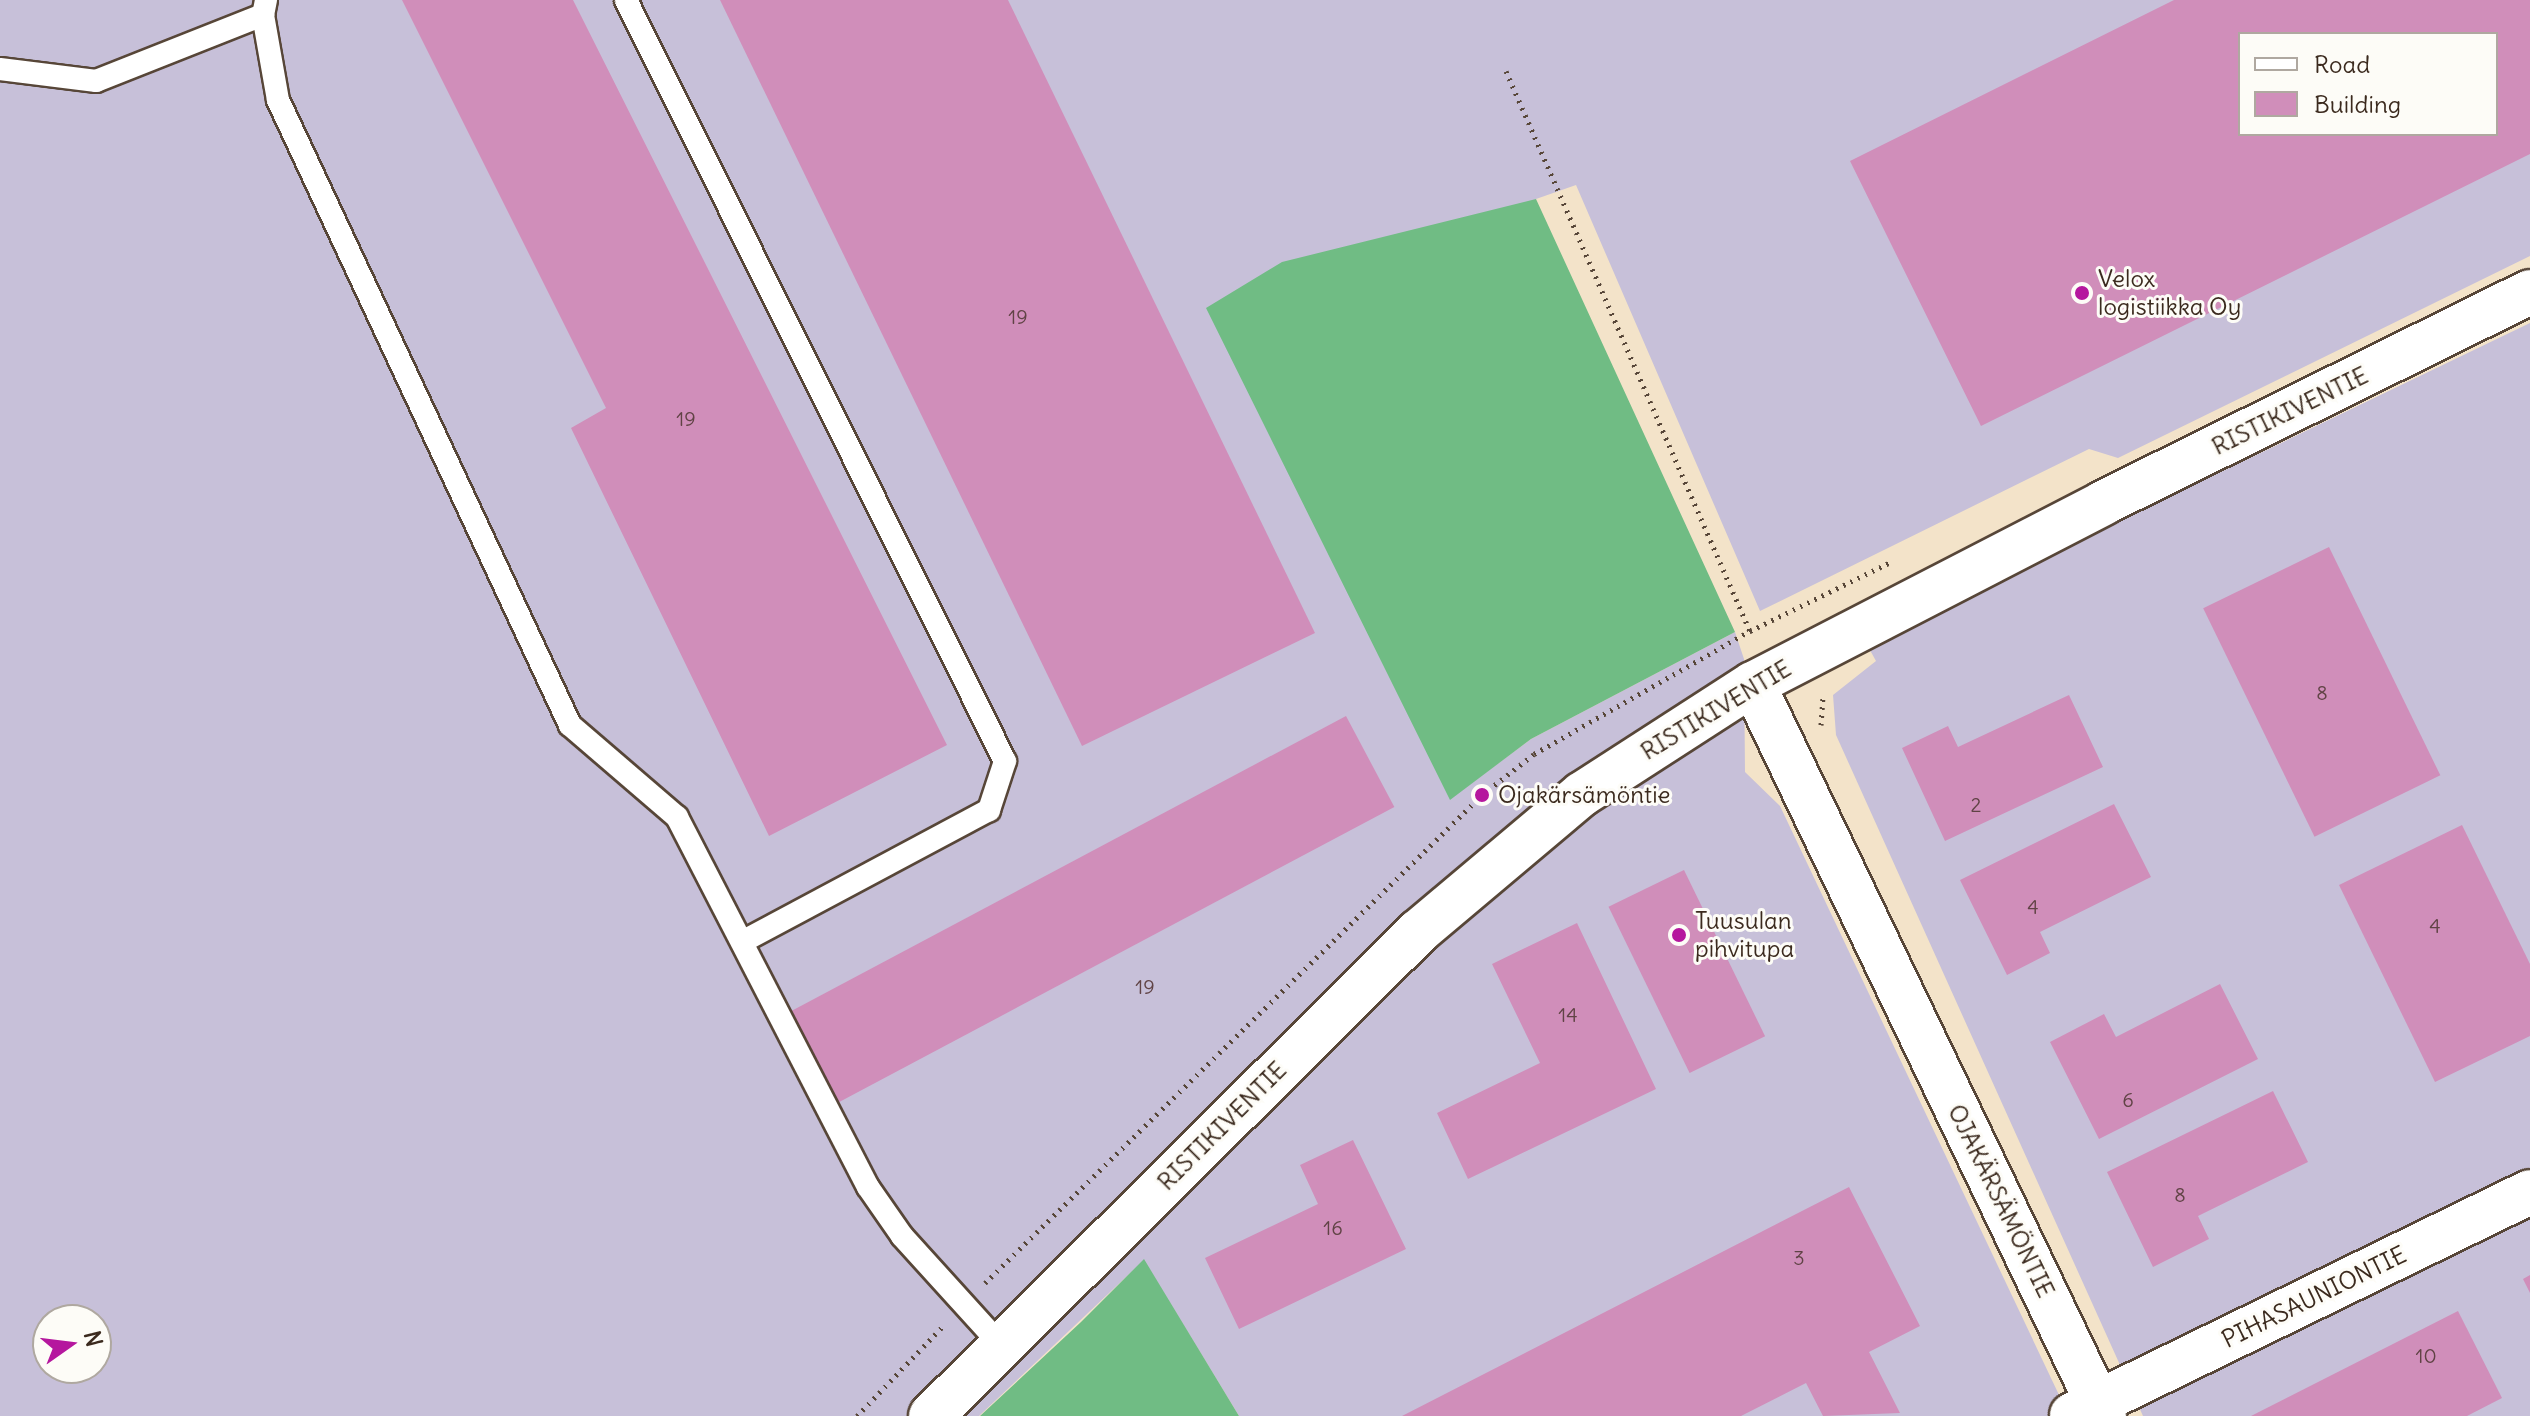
<!DOCTYPE html>
<meta charset="utf-8">
<style>
body{margin:0}
#map{position:relative;width:2530px;height:1416px;overflow:hidden;background:#f3e3c9;font-family:Delius,sans-serif}
div>[style]{position:absolute}
.industrial>*{inset:0;background:#c7c0d9}
.forest>*{inset:0;background:#70bc84}
.building>*{inset:0;background:#d08eba;transform-origin:0 0}
.path>*{height:5px;margin-top:-2.5px;transform-origin:0;background:repeating-linear-gradient(90deg,#574638 0 2px,transparent 0 8px)}
.roads{filter:drop-shadow(2px 0 #574638) drop-shadow(-2px 0 #574638) drop-shadow(0 2px #574638) drop-shadow(0 -2px #574638)}
.service>*{height:22px;margin:-11px;padding:0 11px;transform-origin:11px;border-radius:11px;background:#fff}
.minor>*{height:44px;margin:-22px;padding:0 22px;transform-origin:22px;border-radius:22px;background:#fff}
.tertiary>*{height:44px;margin:-22px;padding:0 22px;transform-origin:22px;border-radius:22px;background:#fff}
.dots>*{width:22px;height:22px;translate:-50% -50%;box-sizing:border-box;border:4px solid #fdfcf7;border-radius:50%}
span{translate:-50% -50%;white-space:nowrap;text-align:center;line-height:1.15;-webkit-text-stroke:6px #fdfcf7;paint-order:stroke}
.number-label{font-size:20px;color:#604345}
.number-label span{-webkit-text-stroke-width:0}
.poi-label{font-size:24px;color:#3b2a1e}
.left{translate:0 -50%;text-align:left}
.street-label{font-size:24px;color:#3b2a1e}
.legend{position:absolute;left:2238px;top:32px;width:260px;height:104px;box-sizing:border-box;background:#fdfcf7;border:2px solid #afa8a0;margin:0;padding:10px 14px;list-style:none;font-size:24px;color:#3b2a1e}
.legend li{display:flex;align-items:center;gap:16px;height:40px}
.legend b{width:40px;border:2px solid #afa8a0}
.north{position:absolute;left:32px;top:1304px;width:80px;height:80px;box-sizing:border-box;background:#fdfcf7;border:2px solid #afa8a0;border-radius:50%;rotate:76deg;font-size:22px;font-weight:700;line-height:32px;text-align:center;color:#3b2a1e}
.north::after{content:'';display:block;margin:auto;width:28px;height:36px;background:#b5179e;clip-path:polygon(50% 0,100% 100%,50% 72%,0 100%)}
</style>
<div id="map">
<div class="industrial">
<i style="clip-path:polygon(evenodd,0 0,2530px 0,2530px 256px,2118px 458px,2089px 449px,1760px 611px,1576px 185px,1536px 199px,1450px 799px,1531px 739px,1735px 632px,1744px 659px,1745px 772px,1780px 806px,2069px 1416px,1239px 1416px,1144px 1260px,979px 1416px,0 1416px,0 0,2240px 34px,2496px 34px,2496px 134px,2240px 134px,2240px 34px,0 0,48px 1320px,96px 1320px,96px 1368px,48px 1368px,48px 1320px)"></i>
<i style="clip-path:polygon(2530px 323px,2530px 1416px,2143px 1416px,1836px 735px,1833px 695px,1876px 661px,1866px 643px)"></i>
</div>
<div class="forest">
<i style="clip-path:polygon(1536px 199px,1735px 632px,1531px 739px,1450px 800px,1206px 308px,1282px 262px)"></i>
<i style="clip-path:polygon(1144px 1259px,1239px 1416px,980px 1416px,1081px 1322px)"></i>
</div>
<div class="building">
<i style="clip-path:polygon(402px 0,573px 0,947px 745px,769px 836px,571px 428px,606px 408px)"></i>
<i style="clip-path:polygon(720px 0,1008px 0,1315px 633px,1082px 746px)"></i>
<i style="clip-path:polygon(evenodd,2174px 0,2530px 0,2530px 154px,1981px 426px,1850px 161px,2174px 0,2240px 34px,2496px 34px,2496px 134px,2240px 134px,2240px 34px)"></i>
<i style="left:2329px;top:547px;width:254px;height:140px;rotate:64deg"></i>
<i style="clip-path:polygon(2069px 695px,2103px 767px,1945px 841px,1902px 748px,1948px 726px,1958px 747px)"></i>
<i style="left:1346px;top:716px;width:103px;height:634px;rotate:62deg"></i>
<i style="clip-path:polygon(2114px 804px,2151px 877px,2040px 932px,2050px 953px,2007px 975px,1960px 880px)"></i>
<i style="clip-path:polygon(2462px 825px,2530px 964px,2530px 1036px,2435px 1082px,2339px 885px)"></i>
<i style="left:1684px;top:870px;width:185px;height:84px;rotate:64deg"></i>
<i style="clip-path:polygon(1577px 923px,1656px 1089px,1468px 1179px,1437px 1113px,1540px 1063px,1492px 964px)"></i>
<i style="clip-path:polygon(2220px 984px,2258px 1059px,2099px 1139px,2050px 1042px,2104px 1014px,2116px 1037px)"></i>
<i style="clip-path:polygon(2273px 1091px,2308px 1162px,2198px 1216px,2209px 1239px,2153px 1267px,2107px 1172px)"></i>
<i style="clip-path:polygon(1353px 1140px,1406px 1249px,1239px 1329px,1205px 1258px,1318px 1204px,1300px 1165px)"></i>
<i style="clip-path:polygon(1849px 1187px,1920px 1326px,1869px 1352px,1900px 1413px,1823px 1416px,1806px 1383px,1741px 1416px,1402px 1416px)"></i>
<i style="clip-path:polygon(2530px 1275px,2530px 1293px,2523px 1279px)"></i>
<i style="clip-path:polygon(2458px 1311px,2502px 1398px,2467px 1416px,2251px 1416px)"></i>
</div>
<div class="path">
<i style="left:1506px;top:71px;width:611px;rotate:66.46deg"></i>
<i style="left:1821px;top:725px;width:29px;rotate:-86deg"></i>
<i style="left:985px;top:1283px;width:697px;rotate:-44.48deg"></i>
<i style="left:1482px;top:795px;width:66px;rotate:-38.3deg"></i>
<i style="left:1534px;top:754px;width:249px;rotate:-29.7deg"></i>
<i style="left:1750px;top:631px;width:159px;rotate:-26.1deg"></i>
<i style="left:857px;top:1416px;width:127px;rotate:-46.3deg"></i>
</div>
<div class="roads">
<div class="service">
<i style="left:266px;top:0;width:15px;rotate:101deg"></i>
<i style="left:263px;top:15px;width:86px;rotate:80deg"></i>
<i style="left:278px;top:100px;width:690px;rotate:64.96deg"></i>
<i style="left:570px;top:725px;width:141px;rotate:40.7deg"></i>
<i style="left:677px;top:817px;width:416px;rotate:62.7deg"></i>
<i style="left:868px;top:1187px;width:60px;rotate:55.2deg"></i>
<i style="left:902px;top:1236px;width:147px;rotate:47.8deg"></i>
<i style="left:626px;top:0;width:850px;rotate:63.53deg"></i>
<i style="left:1005px;top:761px;width:52px;rotate:108.1deg"></i>
<i style="left:989px;top:810px;width:278px;rotate:151.9deg"></i>
<i style="left:0;top:69px;width:97px;rotate:7.1deg"></i>
<i style="left:96px;top:81px;width:180px;rotate:-21.6deg"></i>
</div>
<div class="minor">
<i style="left:1753px;top:684px;width:812px;rotate:64.38deg"></i>
<i style="left:2072px;top:1415px;width:509px;rotate:-25.96deg"></i>
</div>
<div class="tertiary">
<i style="left:931px;top:1416px;width:687px;rotate:-44.82deg"></i>
<i style="left:1418px;top:932px;width:214px;rotate:-40.1deg"></i>
<i style="left:1582px;top:794px;width:203px;rotate:-32.8deg"></i>
<i style="left:1753px;top:684px;width:394px;rotate:-27.3deg"></i>
<i style="left:2103px;top:503px;width:476px;rotate:-26.3deg"></i>
</div>
</div>
<div class="dots">
<i style="left:2082px;top:293px;background:#b5179e"></i>
<i style="left:1482px;top:795px;background:#b5179e"></i>
<i style="left:1679px;top:935px;background:#b5179e"></i>
</div>
<div class="number-label">
<span style="left:1018px;top:316px">19</span>
<span style="left:686px;top:418px">19</span>
<span style="left:2322px;top:692px">8</span>
<span style="left:1976px;top:804px">2</span>
<span style="left:2033px;top:906px">4</span>
<span style="left:2435px;top:925px">4</span>
<span style="left:1145px;top:986px">19</span>
<span style="left:1568px;top:1014px">14</span>
<span style="left:2128px;top:1099px">6</span>
<span style="left:2180px;top:1194px">8</span>
<span style="left:1333px;top:1227px">16</span>
<span style="left:1799px;top:1257px">3</span>
<span style="left:2426px;top:1355px">10</span>
</div>
<div class="poi-label">
<span class="left" style="left:2098px;top:293px">Velox<br>logistiikka Oy</span>
<span class="left" style="left:1498px;top:795px">Ojakärsämöntie</span>
<span class="left" style="left:1695px;top:935px">Tuusulan<br>pihvitupa</span>
</div>
<div class="street-label">
<span style="left:2290px;top:411px;rotate:-26deg">RISTIKIVENTIE</span>
<span style="left:1716px;top:710px;rotate:-31deg">RISTIKIVENTIE</span>
<span style="left:1222px;top:1126px;rotate:-45deg">RISTIKIVENTIE</span>
<span style="left:2001px;top:1201px;rotate:64deg">OJAKÄRSÄMÖNTIE</span>
<span style="left:2314px;top:1297px;rotate:-26deg">PIHASAUNIONTIE</span>
</div>
<ul class="legend">
<li><b style="height:10px;background:#fff"></b>Road</li>
<li><b style="height:22px;background:#d08eba"></b>Building</li>
</ul>
<div class="north">N</div>
</div>
